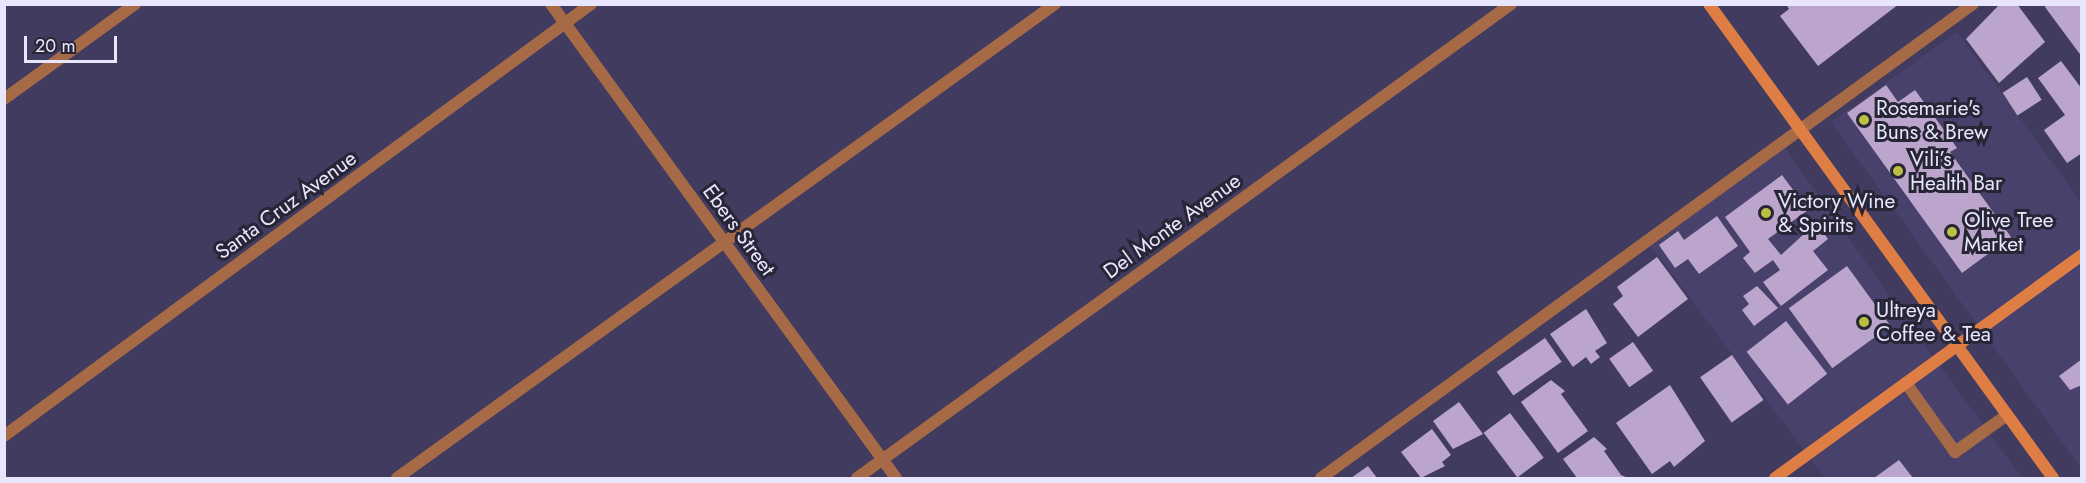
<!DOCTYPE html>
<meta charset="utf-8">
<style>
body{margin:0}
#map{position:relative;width:2086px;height:483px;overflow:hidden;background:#413c5f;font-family:Jost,sans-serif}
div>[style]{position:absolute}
.built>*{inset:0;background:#48416c}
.building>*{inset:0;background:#bba5cc;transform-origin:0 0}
.lane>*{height:12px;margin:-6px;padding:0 6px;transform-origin:6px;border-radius:6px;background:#a76a47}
.street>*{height:12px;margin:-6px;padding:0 6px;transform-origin:6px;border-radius:6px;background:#a76a47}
.secondary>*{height:12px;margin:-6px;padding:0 6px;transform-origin:6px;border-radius:6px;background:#de7e44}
.dots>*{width:16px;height:16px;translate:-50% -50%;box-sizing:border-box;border:3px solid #272536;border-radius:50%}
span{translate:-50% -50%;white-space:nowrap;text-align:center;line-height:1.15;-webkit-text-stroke:6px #272536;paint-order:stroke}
.poi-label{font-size:21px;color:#e8e6fc}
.left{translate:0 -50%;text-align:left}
.street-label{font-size:21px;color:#e8e6fc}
.frame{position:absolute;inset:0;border:6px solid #e8e6fc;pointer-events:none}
.scale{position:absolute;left:24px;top:36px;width:93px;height:27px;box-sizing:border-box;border:3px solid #e8e6fc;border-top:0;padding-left:8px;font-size:18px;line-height:21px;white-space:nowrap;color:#e8e6fc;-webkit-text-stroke:4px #272536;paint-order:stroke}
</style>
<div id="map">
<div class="built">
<i style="clip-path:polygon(1957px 32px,2081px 202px,2081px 468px,1831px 122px)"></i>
<i style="clip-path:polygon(1785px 148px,1905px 318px,2022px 478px,1825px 478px,1651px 246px)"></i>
</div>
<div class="building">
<i style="clip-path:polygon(1786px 4px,1899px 4px,1818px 66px,1780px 16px,1789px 9px)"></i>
<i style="clip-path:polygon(2000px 4px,2017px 4px,2045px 42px,1999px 83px,1966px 39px)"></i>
<i style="clip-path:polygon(2048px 4px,2082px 4px,2082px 57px,2045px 7px)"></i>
<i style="clip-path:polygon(2061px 61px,2082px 89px,2082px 153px,2067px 163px,2044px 130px,2065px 115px,2038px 78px)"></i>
<i style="left:2027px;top:77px;width:27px;height:29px;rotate:57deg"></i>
<i style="clip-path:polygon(1886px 85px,1898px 102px,1915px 90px,1957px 148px,1950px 152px,2011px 237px,1962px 273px,1847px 113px)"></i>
<i style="clip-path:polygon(1782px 175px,1808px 210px,1768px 239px,1781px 255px,1816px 223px,1828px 239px,1813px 251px,1828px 270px,1781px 306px,1763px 282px,1780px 270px,1773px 260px,1755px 273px,1743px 258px,1750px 252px,1725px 217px)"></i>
<i style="clip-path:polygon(1717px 216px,1738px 246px,1699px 274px,1688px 259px,1675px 268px,1659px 245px,1678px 231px,1684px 240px)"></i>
<i style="clip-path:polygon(1657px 257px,1688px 299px,1638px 337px,1613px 304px,1623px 296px,1617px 287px)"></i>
<i style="left:1847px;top:266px;width:74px;height:72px;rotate:54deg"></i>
<i style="clip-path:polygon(1757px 286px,1778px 308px,1754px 326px,1742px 310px,1749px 304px,1743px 296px)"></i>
<i style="clip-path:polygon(1586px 309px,1607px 343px,1595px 351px,1600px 357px,1591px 364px,1586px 357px,1573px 367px,1550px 334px)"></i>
<i style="left:1786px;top:321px;width:67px;height:50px;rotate:52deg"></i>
<i style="left:1545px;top:338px;width:29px;height:59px;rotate:55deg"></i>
<i style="left:1633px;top:342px;width:35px;height:29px;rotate:55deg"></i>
<i style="left:1732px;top:355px;width:55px;height:39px;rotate:55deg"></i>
<i style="clip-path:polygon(2082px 359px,2082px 385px,2070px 390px,2059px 376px)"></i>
<i style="clip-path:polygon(1551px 380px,1565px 391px,1561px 394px,1588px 431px,1558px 453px,1521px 402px)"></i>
<i style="clip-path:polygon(1670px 385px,1705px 441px,1674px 467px,1670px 461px,1652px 474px,1616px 423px)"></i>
<i style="clip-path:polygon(1459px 402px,1483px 434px,1453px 449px,1433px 421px)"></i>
<i style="left:1510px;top:413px;width:56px;height:33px;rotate:53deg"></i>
<i style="clip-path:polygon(1432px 429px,1451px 455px,1442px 462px,1445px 466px,1421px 478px,1401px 452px)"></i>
<i style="clip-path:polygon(1594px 437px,1607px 449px,1604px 451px,1621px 475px,1628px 478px,1577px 478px,1563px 459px)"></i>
<i style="clip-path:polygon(1899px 460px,1913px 478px,1874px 478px)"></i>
<i style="clip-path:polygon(1368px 466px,1377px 478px,1351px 478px)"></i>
</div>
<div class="lane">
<i style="left:4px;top:99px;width:162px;rotate:-35.9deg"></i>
<i style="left:1906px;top:383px;width:85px;rotate:54.6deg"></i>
<i style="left:1955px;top:452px;width:64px;rotate:-35.4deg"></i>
<i style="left:397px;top:478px;width:811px;rotate:-35.77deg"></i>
<i style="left:1321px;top:478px;width:806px;rotate:-36.02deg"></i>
</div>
<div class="street">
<i style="left:551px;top:4px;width:586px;rotate:53.95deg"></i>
<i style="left:4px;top:436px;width:729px;rotate:-36.35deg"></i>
<i style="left:857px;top:478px;width:808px;rotate:-35.93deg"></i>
</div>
<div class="secondary">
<i style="left:1709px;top:4px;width:586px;rotate:54.03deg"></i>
<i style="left:1775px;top:478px;width:379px;rotate:-36deg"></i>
</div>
<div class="dots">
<i style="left:1864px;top:120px;background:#bdbf43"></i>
<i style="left:1898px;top:171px;background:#bdbf43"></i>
<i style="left:1766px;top:213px;background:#bdbf43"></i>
<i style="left:1952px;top:232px;background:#bdbf43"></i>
<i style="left:1864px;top:322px;background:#bdbf43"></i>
</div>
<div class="poi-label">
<span class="left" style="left:1876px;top:120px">Rosemarie's<br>Buns &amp; Brew</span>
<span class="left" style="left:1910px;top:171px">Vili’s<br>Health Bar</span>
<span class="left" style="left:1778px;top:213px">Victory Wine<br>&amp; Spirits</span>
<span class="left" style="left:1964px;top:232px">Olive Tree<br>Market</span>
<span class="left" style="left:1876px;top:322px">Ultreya<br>Coffee &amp; Tea</span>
</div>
<div class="street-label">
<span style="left:286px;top:205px;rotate:-36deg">Santa Cruz Avenue</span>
<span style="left:1172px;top:226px;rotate:-36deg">Del Monte Avenue</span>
<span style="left:739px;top:230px;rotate:54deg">Ebers Street</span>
</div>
<div class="frame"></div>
<div class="scale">20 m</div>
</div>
